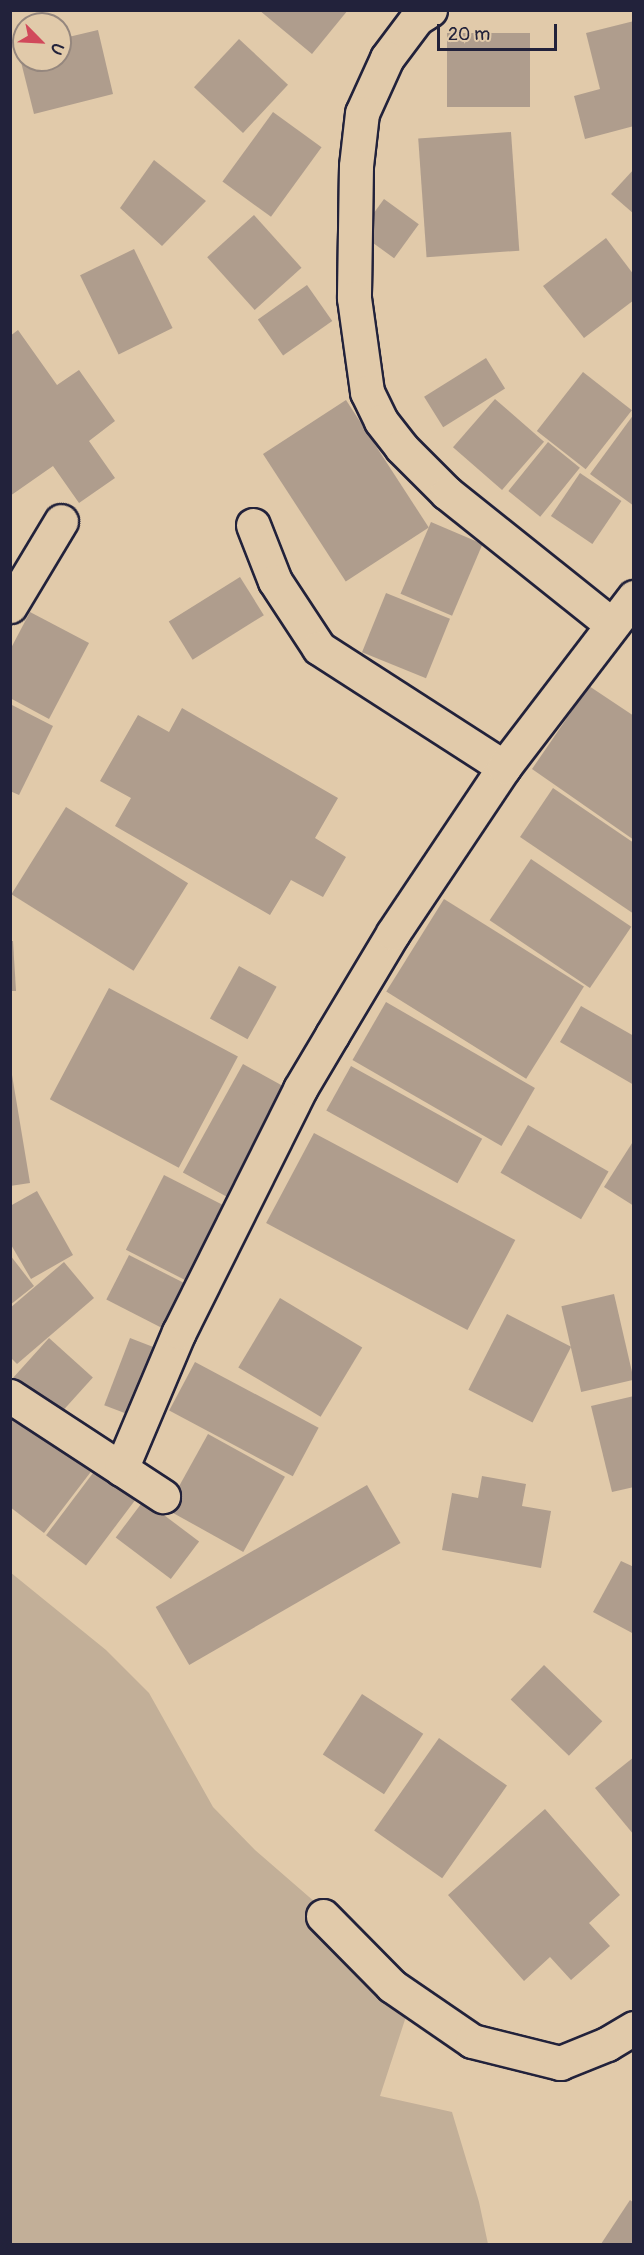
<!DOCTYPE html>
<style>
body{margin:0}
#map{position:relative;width:644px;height:2255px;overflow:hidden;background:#e1caaa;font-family:Pangolin,sans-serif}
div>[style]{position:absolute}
.green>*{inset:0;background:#c2af98}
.building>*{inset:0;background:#af9d8d;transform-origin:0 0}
.roads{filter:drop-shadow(2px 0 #22223b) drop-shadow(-2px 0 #22223b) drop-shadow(0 2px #22223b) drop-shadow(0 -2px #22223b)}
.street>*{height:33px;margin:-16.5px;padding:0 16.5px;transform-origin:16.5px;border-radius:16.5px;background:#e1caaa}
span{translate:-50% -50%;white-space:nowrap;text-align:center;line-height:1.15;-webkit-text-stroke:6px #e1caaa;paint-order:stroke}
.frame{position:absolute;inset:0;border:12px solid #22223b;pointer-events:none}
.north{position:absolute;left:12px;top:12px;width:60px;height:60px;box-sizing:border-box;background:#e1caaa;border:2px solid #95877e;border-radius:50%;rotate:114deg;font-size:16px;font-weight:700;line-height:24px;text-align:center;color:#22223b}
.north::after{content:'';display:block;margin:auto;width:21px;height:27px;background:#d1495b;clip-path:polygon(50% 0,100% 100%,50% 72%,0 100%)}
.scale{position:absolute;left:437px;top:24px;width:120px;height:27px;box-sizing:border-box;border:3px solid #22223b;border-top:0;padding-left:8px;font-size:18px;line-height:21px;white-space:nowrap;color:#22223b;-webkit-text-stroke:4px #e1caaa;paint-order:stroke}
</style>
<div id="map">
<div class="green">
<i style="clip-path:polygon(10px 1572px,106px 1650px,149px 1693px,213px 1807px,255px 1850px,415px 1989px,380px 2096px,452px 2112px,479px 2202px,488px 2244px,11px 2244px)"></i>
</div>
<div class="building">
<i style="clip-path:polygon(259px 10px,348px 10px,312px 54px)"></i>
<i style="clip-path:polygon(634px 21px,634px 126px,585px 139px,574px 96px,600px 89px,586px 33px)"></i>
<i style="clip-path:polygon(98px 30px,113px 94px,34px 114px,18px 50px,24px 48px,24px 60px,60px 60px,60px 39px)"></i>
<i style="left:447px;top:33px;width:83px;height:74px"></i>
<i style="left:239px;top:39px;width:67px;height:66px;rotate:43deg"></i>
<i style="left:273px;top:112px;width:60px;height:86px;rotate:36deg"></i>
<i style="left:511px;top:132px;width:119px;height:93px;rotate:86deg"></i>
<i style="clip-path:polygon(154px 160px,206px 201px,162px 246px,120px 208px)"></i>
<i style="clip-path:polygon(634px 169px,634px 214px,611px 194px)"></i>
<i style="left:384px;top:199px;width:43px;height:42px;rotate:36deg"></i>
<i style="left:254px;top:215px;width:71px;height:63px;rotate:48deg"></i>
<i style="clip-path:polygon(606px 238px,634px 275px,634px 300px,584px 338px,543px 286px)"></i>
<i style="left:134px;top:249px;width:88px;height:60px;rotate:64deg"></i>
<i style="left:307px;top:285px;width:44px;height:60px;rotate:55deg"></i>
<i style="clip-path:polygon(18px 330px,57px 385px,79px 370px,115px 421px,89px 441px,115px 478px,79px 503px,53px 466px,10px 496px,10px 336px)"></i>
<i style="left:486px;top:358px;width:36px;height:73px;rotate:58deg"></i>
<i style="left:583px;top:372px;width:62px;height:75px;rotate:38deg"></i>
<i style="left:495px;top:399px;width:65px;height:64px;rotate:41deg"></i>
<i style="left:346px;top:400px;width:152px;height:99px;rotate:57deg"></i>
<i style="clip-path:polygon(634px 414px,634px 506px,590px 474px)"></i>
<i style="left:548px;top:442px;width:41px;height:63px;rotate:39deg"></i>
<i style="left:580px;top:473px;width:50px;height:52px;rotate:34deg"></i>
<i style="left:431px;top:522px;width:56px;height:78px;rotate:23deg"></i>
<i style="left:240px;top:577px;width:45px;height:84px;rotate:58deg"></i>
<i style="left:386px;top:593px;width:69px;height:64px;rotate:22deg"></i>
<i style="clip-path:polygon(30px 612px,89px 643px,49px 719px,10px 698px,10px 650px)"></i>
<i style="clip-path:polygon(589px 686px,634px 716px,634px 840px,532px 769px)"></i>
<i style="clip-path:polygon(10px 704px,53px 726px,19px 795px,10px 791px)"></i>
<i style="clip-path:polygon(182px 708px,338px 798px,315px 838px,346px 857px,323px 897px,291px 880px,270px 915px,115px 826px,131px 798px,100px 781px,138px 715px,169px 732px)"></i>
<i style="clip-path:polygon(553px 788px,634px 843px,634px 914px,520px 837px)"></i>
<i style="left:66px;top:807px;width:144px;height:103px;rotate:32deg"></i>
<i style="left:531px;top:859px;width:121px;height:74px;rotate:34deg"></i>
<i style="left:444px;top:899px;width:165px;height:109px;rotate:32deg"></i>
<i style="clip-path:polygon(10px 941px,13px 941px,16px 991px,10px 991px)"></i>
<i style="left:239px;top:966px;width:43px;height:60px;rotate:29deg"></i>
<i style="left:109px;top:988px;width:146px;height:126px;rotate:28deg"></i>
<i style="left:386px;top:1002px;width:172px;height:67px;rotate:30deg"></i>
<i style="clip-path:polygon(581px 1006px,634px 1036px,634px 1085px,560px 1042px)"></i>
<i style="clip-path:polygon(10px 1063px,30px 1183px,10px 1186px)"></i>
<i style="left:243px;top:1064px;width:58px;height:124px;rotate:29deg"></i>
<i style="left:351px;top:1066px;width:150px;height:51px;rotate:29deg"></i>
<i style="left:528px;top:1125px;width:93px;height:55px;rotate:30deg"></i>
<i style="left:314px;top:1133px;width:228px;height:102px;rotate:28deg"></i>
<i style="clip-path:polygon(634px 1140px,634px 1206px,604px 1187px)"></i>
<i style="left:164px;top:1175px;width:80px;height:84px;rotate:27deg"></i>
<i style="clip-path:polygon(37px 1191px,73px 1255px,31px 1279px,10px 1243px,10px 1206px)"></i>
<i style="clip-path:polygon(10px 1255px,34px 1286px,10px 1305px)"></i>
<i style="left:129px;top:1255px;width:74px;height:50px;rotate:27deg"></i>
<i style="clip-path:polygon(64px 1262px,94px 1298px,17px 1364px,10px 1357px,10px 1308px)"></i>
<i style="left:614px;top:1294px;width:88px;height:54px;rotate:77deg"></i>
<i style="left:280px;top:1298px;width:96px;height:81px;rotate:31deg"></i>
<i style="left:507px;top:1314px;width:72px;height:85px;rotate:27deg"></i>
<i style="left:49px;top:1338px;width:59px;height:58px;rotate:42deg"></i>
<i style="left:130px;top:1338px;width:36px;height:72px;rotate:21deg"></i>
<i style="left:195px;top:1362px;width:140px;height:55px;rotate:28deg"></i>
<i style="clip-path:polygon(634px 1396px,634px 1487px,612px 1492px,591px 1406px)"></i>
<i style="clip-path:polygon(10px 1406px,93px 1469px,44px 1533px,10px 1507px)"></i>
<i style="left:208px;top:1434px;width:88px;height:86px;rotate:29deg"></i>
<i style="left:96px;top:1469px;width:50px;height:83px;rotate:37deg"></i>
<i style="clip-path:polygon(482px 1476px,526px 1484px,522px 1506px,551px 1511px,541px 1568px,442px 1550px,452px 1493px,478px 1498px)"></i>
<i style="left:367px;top:1485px;width:67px;height:244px;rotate:60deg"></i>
<i style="left:144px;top:1500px;width:69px;height:47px;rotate:37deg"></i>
<i style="clip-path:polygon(621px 1561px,634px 1567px,634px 1634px,593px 1612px)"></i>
<i style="left:544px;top:1665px;width:81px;height:48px;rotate:44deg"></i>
<i style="left:362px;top:1694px;width:73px;height:72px;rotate:33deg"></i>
<i style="left:439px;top:1738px;width:83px;height:113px;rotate:35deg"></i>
<i style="clip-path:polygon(634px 1757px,634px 1835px,595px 1788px)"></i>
<i style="clip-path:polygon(545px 1809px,620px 1895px,589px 1923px,610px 1946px,571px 1980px,550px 1957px,524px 1981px,448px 1895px)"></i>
<i style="clip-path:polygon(630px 2200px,634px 2203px,634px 2244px,601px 2244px)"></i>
</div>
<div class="roads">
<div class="street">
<i style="left:430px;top:10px;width:15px;rotate:148deg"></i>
<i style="left:417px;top:18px;width:50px;rotate:126.9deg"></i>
<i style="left:387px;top:58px;width:60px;rotate:114.4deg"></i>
<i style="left:362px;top:113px;width:53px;rotate:96.5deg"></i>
<i style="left:356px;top:166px;width:132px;rotate:90.9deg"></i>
<i style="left:354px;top:298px;width:95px;rotate:82.1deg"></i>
<i style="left:367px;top:392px;width:32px;rotate:64deg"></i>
<i style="left:381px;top:421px;width:33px;rotate:52deg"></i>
<i style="left:401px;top:447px;width:65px;rotate:45deg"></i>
<i style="left:447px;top:493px;width:210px;rotate:38.6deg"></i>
<i style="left:253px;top:525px;width:60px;rotate:68.6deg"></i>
<i style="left:275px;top:581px;width:80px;rotate:56.7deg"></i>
<i style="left:319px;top:648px;width:220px;rotate:32.8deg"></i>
<i style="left:10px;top:606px;width:99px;rotate:-59deg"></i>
<i style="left:10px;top:1396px;width:183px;rotate:33.2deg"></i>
<i style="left:121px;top:1469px;width:149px;rotate:-67.1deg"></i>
<i style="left:179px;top:1332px;width:271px;rotate:-63.5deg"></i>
<i style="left:300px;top:1089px;width:63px;rotate:-59.3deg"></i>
<i style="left:332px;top:1035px;width:119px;rotate:-59.1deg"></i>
<i style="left:393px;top:933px;width:200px;rotate:-56.2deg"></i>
<i style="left:504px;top:767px;width:214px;rotate:-52.6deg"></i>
<i style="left:323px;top:1916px;width:98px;rotate:45.4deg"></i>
<i style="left:392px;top:1986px;width:97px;rotate:34.5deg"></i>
<i style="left:472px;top:2041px;width:91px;rotate:14deg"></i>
<i style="left:560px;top:2063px;width:51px;rotate:-22deg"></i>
<i style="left:607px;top:2044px;width:31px;rotate:-31deg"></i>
</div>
</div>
<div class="frame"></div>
<div class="north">U</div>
<div class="scale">20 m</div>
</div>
